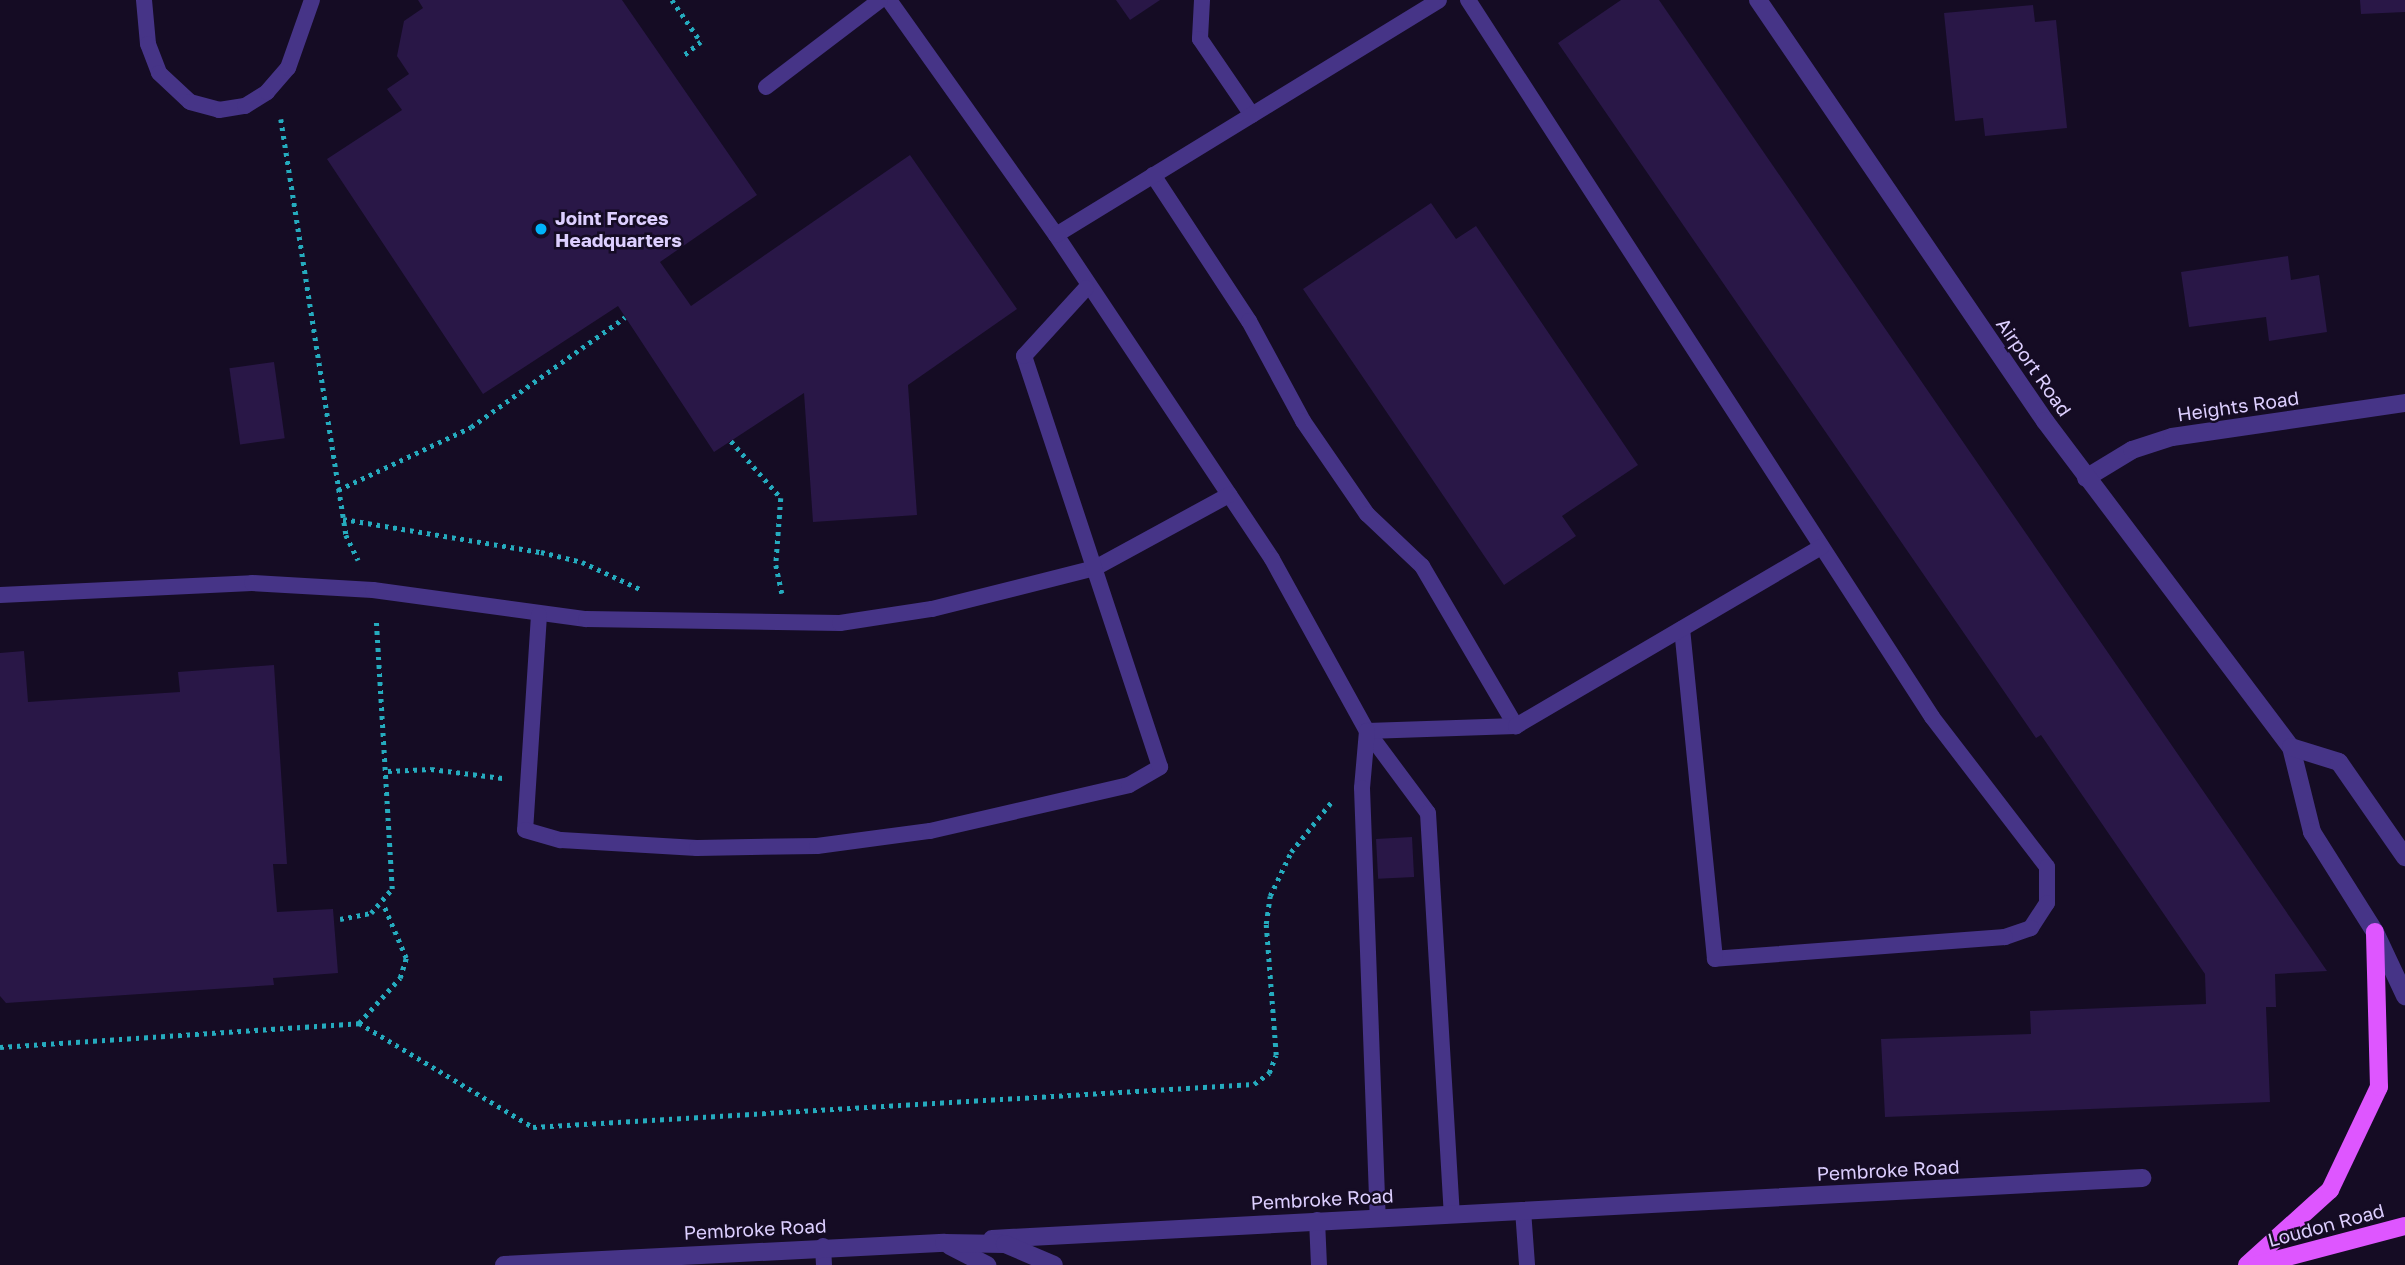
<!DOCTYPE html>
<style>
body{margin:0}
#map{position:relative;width:2405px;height:1265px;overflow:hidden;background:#150c24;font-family:"Golos Text",sans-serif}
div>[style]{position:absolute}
.building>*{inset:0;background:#291747;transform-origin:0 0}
.path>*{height:4.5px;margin-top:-2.25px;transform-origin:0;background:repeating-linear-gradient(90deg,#25abbe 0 3.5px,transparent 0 8.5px)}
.service>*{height:16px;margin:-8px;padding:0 8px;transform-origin:8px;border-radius:8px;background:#463487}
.minor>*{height:18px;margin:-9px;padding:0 9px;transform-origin:9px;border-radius:9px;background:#463487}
.tertiary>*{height:18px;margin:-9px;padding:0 9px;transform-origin:9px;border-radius:9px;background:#463487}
.primary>*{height:18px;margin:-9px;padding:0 9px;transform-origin:9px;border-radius:9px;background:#de56ff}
.dots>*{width:19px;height:19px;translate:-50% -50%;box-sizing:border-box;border:4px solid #150c24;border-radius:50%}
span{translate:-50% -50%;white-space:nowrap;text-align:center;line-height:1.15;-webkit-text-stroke:5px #150c24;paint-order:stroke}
.poi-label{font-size:19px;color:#ddcfff;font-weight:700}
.left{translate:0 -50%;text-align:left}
.street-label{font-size:19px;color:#ddcfff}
</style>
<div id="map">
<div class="building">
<i style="clip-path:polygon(418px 0,622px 0,757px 195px,660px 262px,691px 306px,910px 155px,1017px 309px,908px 385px,917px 515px,813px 522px,804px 393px,714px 452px,618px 306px,483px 394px,327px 159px,402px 110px,387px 89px,409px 74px,397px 56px,404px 21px,423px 8px)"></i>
<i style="clip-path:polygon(1116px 0,1160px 0,1130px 20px)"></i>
<i style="clip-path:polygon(1621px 0,1659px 0,2327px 971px,2275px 974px,2276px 1007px,2266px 1007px,2270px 1102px,1885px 1117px,1881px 1039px,2031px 1034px,2030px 1011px,2206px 1004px,2205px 974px,2041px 735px,2036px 738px,1558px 43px)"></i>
<i style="clip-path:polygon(2360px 0,2405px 0,2405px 12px,2361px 14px)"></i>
<i style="clip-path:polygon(2033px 5px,2035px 22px,2056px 20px,2067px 128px,1985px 136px,1983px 118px,1955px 121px,1944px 13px)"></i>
<i style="clip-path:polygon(1431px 203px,1456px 239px,1476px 226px,1638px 465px,1562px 516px,1576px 536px,1504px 585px,1303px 289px)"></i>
<i style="clip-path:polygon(2288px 256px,2291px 280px,2319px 275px,2327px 332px,2269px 341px,2266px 317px,2189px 327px,2181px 272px)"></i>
<i style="left:274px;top:362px;width:77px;height:45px;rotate:82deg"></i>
<i style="clip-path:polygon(24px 651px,28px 702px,180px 692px,178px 672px,274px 665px,287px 864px,273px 864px,277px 912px,333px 909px,338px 973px,273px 978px,274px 985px,6px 1003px,0 996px,0 653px)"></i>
<i style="left:1412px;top:837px;width:40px;height:36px;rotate:87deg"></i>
</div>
<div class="path">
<i style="left:672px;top:0;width:51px;rotate:55.4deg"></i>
<i style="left:701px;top:42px;width:22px;rotate:141deg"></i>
<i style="left:281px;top:119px;width:421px;rotate:81.1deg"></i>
<i style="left:346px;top:535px;width:28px;rotate:64deg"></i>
<i style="left:731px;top:441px;width:76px;rotate:48.7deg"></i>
<i style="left:781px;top:498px;width:67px;rotate:94.3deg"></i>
<i style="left:776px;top:565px;width:29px;rotate:78deg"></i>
<i style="left:338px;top:490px;width:147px;rotate:-25.3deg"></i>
<i style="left:471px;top:427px;width:189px;rotate:-35.5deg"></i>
<i style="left:343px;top:519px;width:201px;rotate:9.5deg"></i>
<i style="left:541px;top:552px;width:42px;rotate:13.7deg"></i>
<i style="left:582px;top:562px;width:64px;rotate:25deg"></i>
<i style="left:388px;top:771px;width:43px;rotate:-2.7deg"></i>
<i style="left:431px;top:769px;width:72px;rotate:7.2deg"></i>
<i style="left:340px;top:919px;width:32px;rotate:-11deg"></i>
<i style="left:371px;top:913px;width:32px;rotate:-49deg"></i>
<i style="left:392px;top:889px;width:271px;rotate:-93.4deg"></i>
<i style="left:359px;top:1023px;width:203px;rotate:30.9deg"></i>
<i style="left:533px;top:1127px;width:722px;rotate:-3.41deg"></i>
<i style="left:1254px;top:1084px;width:19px;rotate:-36deg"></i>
<i style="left:1269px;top:1073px;width:19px;rotate:-69deg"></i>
<i style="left:1276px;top:1055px;width:131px;rotate:-94.4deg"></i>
<i style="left:1266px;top:924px;width:28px;rotate:-82deg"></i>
<i style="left:1270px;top:896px;width:49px;rotate:-64.5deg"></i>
<i style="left:1291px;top:852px;width:67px;rotate:-51.1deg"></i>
<i style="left:0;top:1047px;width:360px;rotate:-3.8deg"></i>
<i style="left:359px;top:1023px;width:61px;rotate:-47.7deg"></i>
<i style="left:400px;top:978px;width:21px;rotate:-73deg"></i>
<i style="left:406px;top:958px;width:59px;rotate:-113.1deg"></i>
</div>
<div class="service">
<i style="left:144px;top:0;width:44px;rotate:84.8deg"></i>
<i style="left:148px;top:44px;width:31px;rotate:69deg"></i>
<i style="left:159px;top:73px;width:42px;rotate:43.1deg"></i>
<i style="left:190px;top:102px;width:30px;rotate:15deg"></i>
<i style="left:219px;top:110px;width:26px;rotate:-9deg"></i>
<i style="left:245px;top:106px;width:26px;rotate:-32deg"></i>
<i style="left:267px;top:92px;width:32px;rotate:-49deg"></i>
<i style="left:288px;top:68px;width:72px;rotate:-70.6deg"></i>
<i style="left:889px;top:0;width:288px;rotate:54.6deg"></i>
<i style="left:1056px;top:235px;width:389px;rotate:56.3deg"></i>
<i style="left:1272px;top:559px;width:196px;rotate:61.1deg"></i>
<i style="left:1367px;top:731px;width:102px;rotate:53.4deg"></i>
<i style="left:1428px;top:813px;width:402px;rotate:86.6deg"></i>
<i style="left:1202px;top:0;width:39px;rotate:93deg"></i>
<i style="left:1200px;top:39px;width:92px;rotate:55.6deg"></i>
<i style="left:1468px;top:0;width:854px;rotate:57.09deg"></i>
<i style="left:1932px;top:717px;width:189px;rotate:52.5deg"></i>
<i style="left:2047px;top:867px;width:36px;rotate:90deg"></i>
<i style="left:2047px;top:903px;width:30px;rotate:123deg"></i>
<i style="left:2031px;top:928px;width:28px;rotate:161deg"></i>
<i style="left:2005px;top:937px;width:291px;rotate:175.7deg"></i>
<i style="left:1715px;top:959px;width:332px;rotate:-95.7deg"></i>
<i style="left:766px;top:87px;width:143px;rotate:-37.3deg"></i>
<i style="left:1153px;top:175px;width:175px;rotate:56.7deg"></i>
<i style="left:1249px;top:321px;width:114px;rotate:61.6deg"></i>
<i style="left:1303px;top:421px;width:113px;rotate:55.5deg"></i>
<i style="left:1367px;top:514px;width:76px;rotate:43.4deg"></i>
<i style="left:1422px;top:566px;width:186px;rotate:59.6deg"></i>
<i style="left:1056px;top:235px;width:449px;rotate:-31.5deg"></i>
<i style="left:0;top:595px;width:252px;rotate:-2.7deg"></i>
<i style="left:252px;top:583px;width:121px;rotate:3.3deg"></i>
<i style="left:373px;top:590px;width:215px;rotate:7.8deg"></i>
<i style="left:586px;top:619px;width:254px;rotate:0.9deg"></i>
<i style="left:840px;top:623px;width:93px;rotate:-8.7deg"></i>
<i style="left:932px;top:609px;width:168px;rotate:-14.1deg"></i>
<i style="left:1095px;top:568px;width:153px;rotate:-28.6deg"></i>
<i style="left:539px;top:615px;width:215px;rotate:93.7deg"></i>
<i style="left:525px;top:830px;width:37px;rotate:16deg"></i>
<i style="left:561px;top:840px;width:136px;rotate:3.4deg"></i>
<i style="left:697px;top:848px;width:120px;rotate:-1deg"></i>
<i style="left:817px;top:846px;width:114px;rotate:-7.6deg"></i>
<i style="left:930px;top:831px;width:204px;rotate:-13deg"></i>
<i style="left:1129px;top:785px;width:36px;rotate:-30deg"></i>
<i style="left:1160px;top:767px;width:433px;rotate:-108.3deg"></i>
<i style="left:1024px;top:356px;width:92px;rotate:-47.6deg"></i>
<i style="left:1367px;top:731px;width:149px;rotate:-1.9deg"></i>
<i style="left:1516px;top:726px;width:354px;rotate:-30.4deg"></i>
<i style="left:1367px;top:731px;width:57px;rotate:95deg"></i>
<i style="left:1362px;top:788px;width:429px;rotate:87.9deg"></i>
<i style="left:1523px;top:1210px;width:55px;rotate:85.8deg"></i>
<i style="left:1317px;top:1220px;width:45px;rotate:87.5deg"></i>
<i style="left:823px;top:1246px;width:19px;rotate:87deg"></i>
</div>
<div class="minor">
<i style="left:2086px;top:478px;width:54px;rotate:-31.3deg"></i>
<i style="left:2132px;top:450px;width:42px;rotate:-18deg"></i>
<i style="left:2172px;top:437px;width:235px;rotate:-8.3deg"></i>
<i style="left:992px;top:1239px;width:1152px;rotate:-3.04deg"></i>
</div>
<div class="tertiary">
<i style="left:1758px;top:0;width:510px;rotate:55.72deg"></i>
<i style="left:2045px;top:421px;width:408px;rotate:53deg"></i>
<i style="left:2291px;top:747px;width:88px;rotate:76.1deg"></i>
<i style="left:2312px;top:832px;width:118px;rotate:57.8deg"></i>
<i style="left:2375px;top:932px;width:71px;rotate:64.9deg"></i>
<i style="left:2291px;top:747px;width:50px;rotate:17.4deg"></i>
<i style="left:2339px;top:762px;width:116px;rotate:55.2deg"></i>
<i style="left:950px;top:1246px;width:42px;rotate:27.2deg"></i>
<i style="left:504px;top:1265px;width:441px;rotate:-2.9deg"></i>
<i style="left:944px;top:1243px;width:61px;rotate:0.9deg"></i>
<i style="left:1005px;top:1244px;width:53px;rotate:23.2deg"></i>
</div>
<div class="primary">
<i style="left:2247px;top:1265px;width:112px;rotate:-42.1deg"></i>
<i style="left:2330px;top:1190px;width:114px;rotate:-64.6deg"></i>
<i style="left:2379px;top:1087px;width:155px;rotate:-91.5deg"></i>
<i style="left:2257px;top:1265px;width:153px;rotate:-14.8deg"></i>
</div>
<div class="dots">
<i style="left:541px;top:229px;background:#00b4fa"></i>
</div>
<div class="poi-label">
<span class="left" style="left:555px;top:229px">Joint Forces<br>Headquarters</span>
</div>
<div class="street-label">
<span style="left:2034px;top:367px;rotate:55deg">Airport Road</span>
<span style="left:2238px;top:406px;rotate:-8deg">Heights Road</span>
<span style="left:1888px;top:1170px;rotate:-3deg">Pembroke Road</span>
<span style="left:1322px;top:1199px;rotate:-3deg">Pembroke Road</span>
<span style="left:2326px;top:1225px;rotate:-15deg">Loudon Road</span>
<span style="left:755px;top:1229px;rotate:-3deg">Pembroke Road</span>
</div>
</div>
